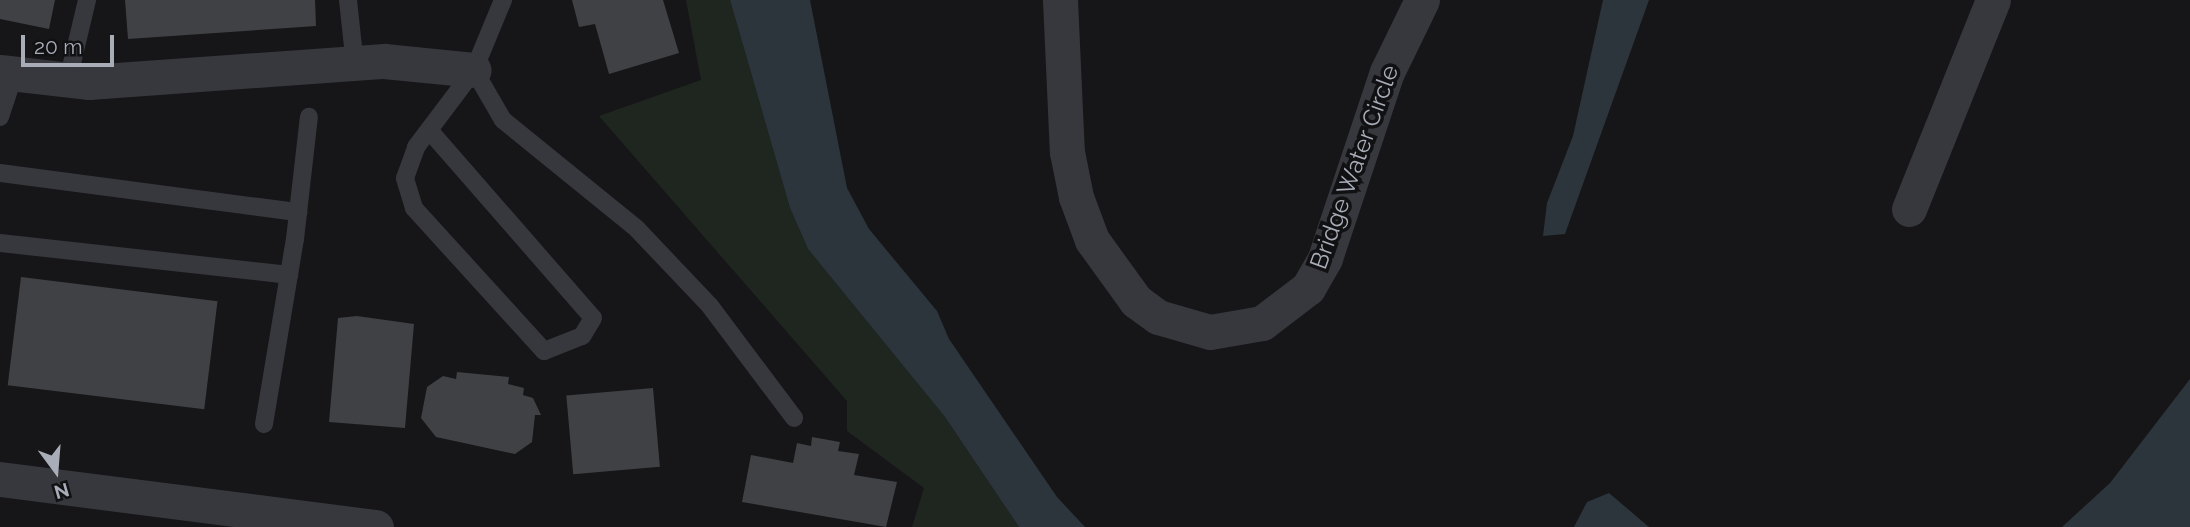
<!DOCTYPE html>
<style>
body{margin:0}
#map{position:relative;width:2190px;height:527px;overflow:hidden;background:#161618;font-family:Raleway,sans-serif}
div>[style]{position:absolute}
.green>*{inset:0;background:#1e261f}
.water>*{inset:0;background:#2c353c}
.building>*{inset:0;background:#404145;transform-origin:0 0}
.lane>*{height:18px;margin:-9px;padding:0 9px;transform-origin:9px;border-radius:9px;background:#37383d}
.street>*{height:35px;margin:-17.5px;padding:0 17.5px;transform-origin:17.5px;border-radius:17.5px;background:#37383d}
span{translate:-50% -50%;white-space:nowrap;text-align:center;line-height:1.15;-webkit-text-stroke:7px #111113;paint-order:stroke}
.street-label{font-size:24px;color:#a8adb8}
.north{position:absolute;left:21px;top:436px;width:70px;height:70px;-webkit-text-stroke:5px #111113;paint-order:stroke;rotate:164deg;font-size:19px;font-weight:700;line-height:28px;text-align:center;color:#a8adb8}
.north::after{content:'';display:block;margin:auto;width:24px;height:32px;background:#a8adb8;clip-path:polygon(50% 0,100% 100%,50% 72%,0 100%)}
.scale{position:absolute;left:21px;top:35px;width:93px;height:32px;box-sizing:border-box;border:4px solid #a8adb8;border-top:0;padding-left:9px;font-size:21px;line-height:24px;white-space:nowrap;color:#a8adb8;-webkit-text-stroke:5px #111113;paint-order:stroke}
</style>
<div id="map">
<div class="green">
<i style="clip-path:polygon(686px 0,730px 0,790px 208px,808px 249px,945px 417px,1019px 527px,912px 527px,924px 488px,847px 431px,847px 401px,599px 116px,701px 80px)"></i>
</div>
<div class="water">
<i style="clip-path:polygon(730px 0,810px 0,847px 188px,869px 229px,937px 311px,949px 339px,1057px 497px,1085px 527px,1019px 527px,945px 417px,808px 249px,790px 208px)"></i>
<i style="clip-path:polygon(1603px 0,1649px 0,1565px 234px,1543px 236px,1547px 203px,1573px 136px)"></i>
<i style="clip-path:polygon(2190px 379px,2190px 527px,2062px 527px,2110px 483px)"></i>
<i style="clip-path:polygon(1609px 493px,1649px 527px,1574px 527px,1587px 502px)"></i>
</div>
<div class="building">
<i style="clip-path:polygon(0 0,55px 0,49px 29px,0 19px)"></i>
<i style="clip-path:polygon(125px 0,315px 0,316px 26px,128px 39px)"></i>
<i style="clip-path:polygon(572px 0,663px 0,679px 53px,609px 74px,595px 24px,579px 27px)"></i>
<i style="left:21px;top:277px;width:198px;height:109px;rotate:7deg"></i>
<i style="clip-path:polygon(357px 316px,414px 324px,405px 428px,329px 422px,338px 318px)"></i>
<i style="clip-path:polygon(457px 372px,509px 377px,508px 384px,524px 388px,523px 395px,533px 398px,541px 415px,535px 415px,532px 442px,515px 454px,436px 437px,421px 418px,427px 387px,443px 376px,456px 379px)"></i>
<i style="left:653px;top:388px;width:79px;height:87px;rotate:85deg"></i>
<i style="clip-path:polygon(812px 437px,840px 442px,838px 451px,859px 454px,854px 475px,897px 482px,886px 527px,742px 502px,751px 455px,793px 463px,797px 443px,811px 446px)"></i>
</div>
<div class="lane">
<i style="left:348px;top:0;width:65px;rotate:83.9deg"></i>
<i style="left:474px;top:70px;width:58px;rotate:59.9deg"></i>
<i style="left:503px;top:120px;width:173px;rotate:39.1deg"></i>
<i style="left:637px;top:229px;width:106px;rotate:46.5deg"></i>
<i style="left:710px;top:306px;width:140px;rotate:53.1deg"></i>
<i style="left:68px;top:80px;width:82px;rotate:-76.6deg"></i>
<i style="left:0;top:117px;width:44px;rotate:-71.6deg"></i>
<i style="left:429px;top:130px;width:249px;rotate:48.9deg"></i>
<i style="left:593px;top:318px;width:21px;rotate:121deg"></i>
<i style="left:582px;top:336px;width:41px;rotate:158.5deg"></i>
<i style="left:544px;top:351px;width:193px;rotate:-132.3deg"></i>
<i style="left:414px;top:208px;width:31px;rotate:-107deg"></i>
<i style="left:405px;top:178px;width:33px;rotate:-70deg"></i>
<i style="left:416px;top:147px;width:96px;rotate:-53deg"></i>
<i style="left:474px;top:70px;width:76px;rotate:-67.5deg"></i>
<i style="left:0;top:173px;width:301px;rotate:7.5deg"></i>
<i style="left:0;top:243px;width:291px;rotate:6.3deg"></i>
<i style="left:264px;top:424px;width:188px;rotate:-80.5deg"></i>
<i style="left:295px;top:239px;width:123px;rotate:-83.5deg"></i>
</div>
<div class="street">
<i style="left:1060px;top:0;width:152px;rotate:87.4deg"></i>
<i style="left:1067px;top:152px;width:46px;rotate:78.7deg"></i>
<i style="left:1076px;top:197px;width:46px;rotate:69.6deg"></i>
<i style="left:1092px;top:240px;width:75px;rotate:54.2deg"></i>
<i style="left:1136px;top:301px;width:27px;rotate:36deg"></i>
<i style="left:1158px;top:317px;width:54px;rotate:16.1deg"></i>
<i style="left:1210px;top:332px;width:53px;rotate:-9.8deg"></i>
<i style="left:1262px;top:323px;width:58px;rotate:-37.3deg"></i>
<i style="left:1308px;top:288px;width:34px;rotate:-60deg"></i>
<i style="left:1325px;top:258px;width:196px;rotate:-71.6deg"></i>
<i style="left:1387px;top:72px;width:80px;rotate:-64.1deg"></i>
<i style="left:0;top:72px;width:90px;rotate:6.4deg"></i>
<i style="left:89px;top:82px;width:296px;rotate:-4.1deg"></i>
<i style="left:384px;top:61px;width:90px;rotate:5.7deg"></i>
<i style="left:1909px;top:209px;width:225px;rotate:-68.1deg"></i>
<i style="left:0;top:479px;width:379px;rotate:7.3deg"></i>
</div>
<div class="street-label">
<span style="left:1354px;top:167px;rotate:-70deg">Bridge Water Circle</span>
</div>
<div class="north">N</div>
<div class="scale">20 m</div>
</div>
